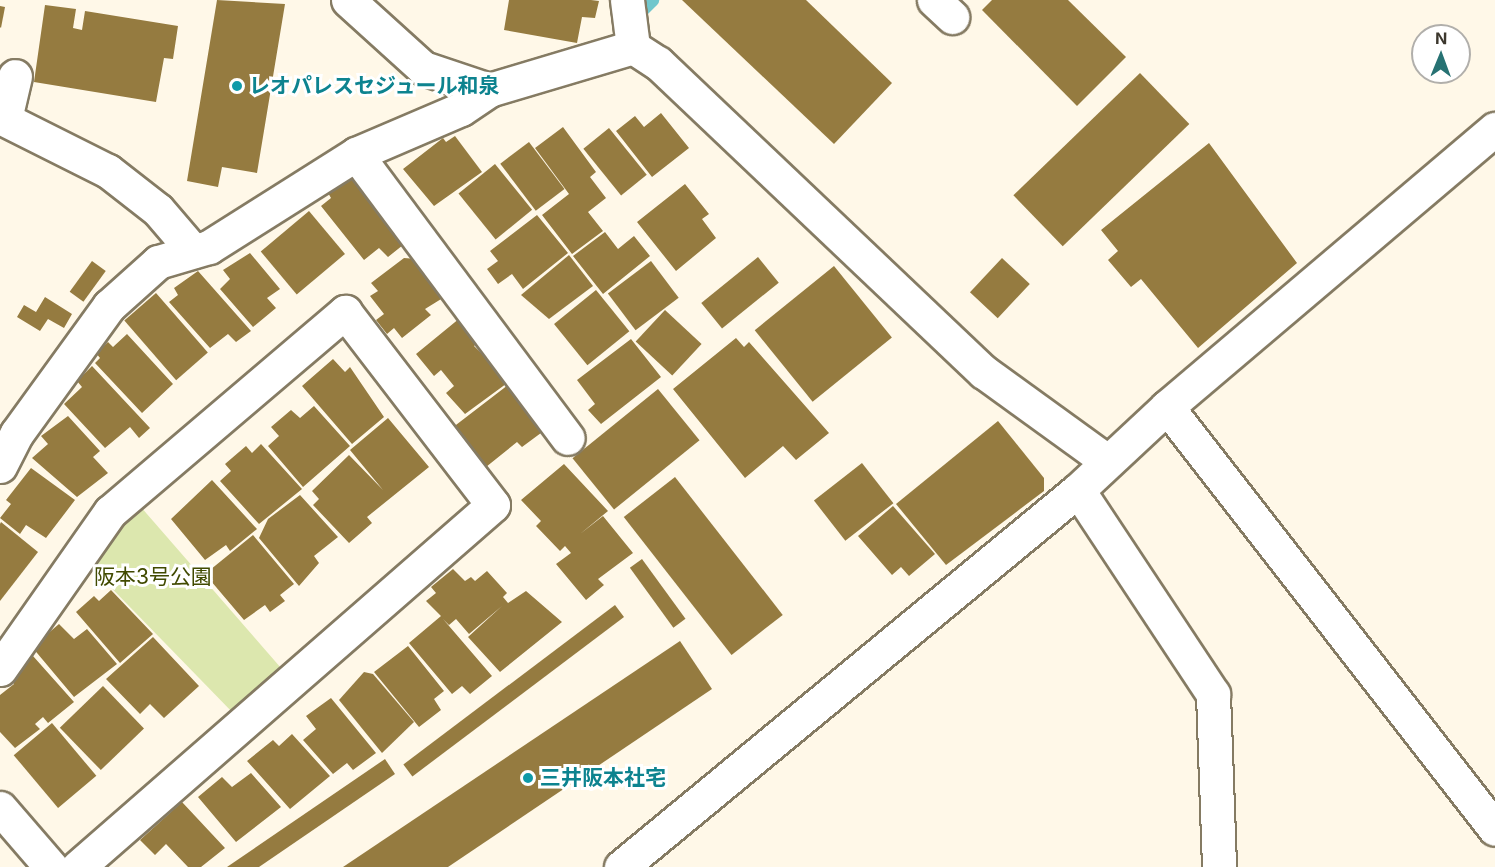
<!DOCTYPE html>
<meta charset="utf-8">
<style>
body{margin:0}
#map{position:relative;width:1495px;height:867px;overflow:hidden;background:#fff8e8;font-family:Inter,"Noto Sans JP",sans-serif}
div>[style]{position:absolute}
.green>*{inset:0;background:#dce7ae}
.stream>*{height:14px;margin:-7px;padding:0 7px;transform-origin:7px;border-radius:7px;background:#71c7cc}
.building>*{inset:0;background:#957b40;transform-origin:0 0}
.roads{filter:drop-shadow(2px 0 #857b63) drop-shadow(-2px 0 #857b63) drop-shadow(0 2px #857b63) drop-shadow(0 -2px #857b63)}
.minor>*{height:33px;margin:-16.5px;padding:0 16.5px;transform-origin:16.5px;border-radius:16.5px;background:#fff}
.dots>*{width:16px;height:16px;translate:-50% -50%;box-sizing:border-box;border:3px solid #fff;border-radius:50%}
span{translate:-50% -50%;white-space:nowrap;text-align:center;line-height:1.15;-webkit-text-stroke:6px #fff;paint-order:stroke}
.culture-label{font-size:21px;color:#0d838f;font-weight:700}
.left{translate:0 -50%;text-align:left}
.park-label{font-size:21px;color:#414a00}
.north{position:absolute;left:1411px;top:24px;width:60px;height:60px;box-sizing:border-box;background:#fff;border:2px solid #b1afab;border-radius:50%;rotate:1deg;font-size:16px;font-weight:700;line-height:24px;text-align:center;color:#3c372d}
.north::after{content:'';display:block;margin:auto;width:21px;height:27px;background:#277273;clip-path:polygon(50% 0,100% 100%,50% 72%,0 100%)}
</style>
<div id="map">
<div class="green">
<i style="clip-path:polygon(140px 506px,281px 668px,235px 715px,91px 567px)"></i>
</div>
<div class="stream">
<i style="left:641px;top:11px;width:16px;rotate:-45deg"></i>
</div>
<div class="building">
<i style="clip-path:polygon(217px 0,285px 4px,257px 173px,222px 167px,218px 187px,187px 181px)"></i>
<i style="clip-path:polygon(509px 0,591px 0,599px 1px,595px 18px,582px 17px,577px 43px,504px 30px)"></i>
<i style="clip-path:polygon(682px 0,806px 0,892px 83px,834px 144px)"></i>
<i style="clip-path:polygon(992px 0,1068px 0,1126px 57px,1077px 106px,982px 10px)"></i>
<i style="clip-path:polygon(45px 5px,76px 9px,73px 28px,82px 30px,85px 11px,178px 26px,173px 59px,164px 58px,156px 102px,34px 82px)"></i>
<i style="clip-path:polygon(0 6px,5px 7px,1px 28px,0 27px)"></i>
<i style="left:1140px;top:73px;width:71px;height:176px;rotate:46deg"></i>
<i style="clip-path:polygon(661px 113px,689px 148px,652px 177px,616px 131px,635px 116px,644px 127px)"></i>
<i style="clip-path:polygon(563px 127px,596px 172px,590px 177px,606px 198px,588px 212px,603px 231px,572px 254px,542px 215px,569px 194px,535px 148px)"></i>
<i style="left:609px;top:128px;width:60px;height:33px;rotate:51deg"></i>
<i style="clip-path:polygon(455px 136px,482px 172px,434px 206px,403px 169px,443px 138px,446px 142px)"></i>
<i style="left:529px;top:142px;width:59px;height:36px;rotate:53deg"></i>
<i style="clip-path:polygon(1209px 143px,1297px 263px,1198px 348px,1141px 279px,1131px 287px,1108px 260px,1118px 251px,1101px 230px)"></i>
<i style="left:495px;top:164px;width:59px;height:47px;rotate:51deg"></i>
<i style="clip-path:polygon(349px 174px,403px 245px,388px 257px,379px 248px,364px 260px,321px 206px,331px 198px,327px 191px)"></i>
<i style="clip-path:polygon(685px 184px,709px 214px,702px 219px,716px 238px,676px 271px,637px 222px)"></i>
<i style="left:309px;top:211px;width:56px;height:63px;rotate:50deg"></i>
<i style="clip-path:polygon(537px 215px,568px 253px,523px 289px,512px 274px,498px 284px,487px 269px,498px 261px,490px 251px)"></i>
<i style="clip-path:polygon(605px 232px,618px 249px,634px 236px,650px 256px,603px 294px,573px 256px)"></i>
<i style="clip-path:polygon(250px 253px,280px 289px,267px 298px,276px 308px,253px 327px,220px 289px,230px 279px,223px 270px)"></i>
<i style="clip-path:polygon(569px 255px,593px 286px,549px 319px,521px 295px)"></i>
<i style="left:758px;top:257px;width:33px;height:73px;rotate:51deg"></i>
<i style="clip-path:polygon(404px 258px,417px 259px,446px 296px,425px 309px,431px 315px,402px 338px,394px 328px,387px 334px,376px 320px,384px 314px,370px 296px,378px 291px,371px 283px)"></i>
<i style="left:1002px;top:258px;width:38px;height:47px;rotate:43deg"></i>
<i style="left:92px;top:261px;width:17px;height:38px;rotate:36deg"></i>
<i style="left:651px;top:261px;width:46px;height:54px;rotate:53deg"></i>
<i style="left:834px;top:266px;width:92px;height:102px;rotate:51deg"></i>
<i style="clip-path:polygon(198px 271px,251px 331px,236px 342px,228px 334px,210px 348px,169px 302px,178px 295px,174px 288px)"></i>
<i style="left:596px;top:290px;width:53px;height:54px;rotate:51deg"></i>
<i style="left:156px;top:293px;width:79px;height:42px;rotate:49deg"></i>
<i style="clip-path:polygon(45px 297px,72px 314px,64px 328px,48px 319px,40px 331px,17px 317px,24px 305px,36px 312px)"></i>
<i style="left:665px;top:310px;width:50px;height:43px;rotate:43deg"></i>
<i style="clip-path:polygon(460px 318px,480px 341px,474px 346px,510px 381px,465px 414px,446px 393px,454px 386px,441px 370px,434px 376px,416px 354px)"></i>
<i style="clip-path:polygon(127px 334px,173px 384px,142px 413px,95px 363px,100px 358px,96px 353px,108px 342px,113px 347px)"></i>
<i style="clip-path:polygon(736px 338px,744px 347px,749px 342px,829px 433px,796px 460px,783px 446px,745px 478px,673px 389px)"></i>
<i style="clip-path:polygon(631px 339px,661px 377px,601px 424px,588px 410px,595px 404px,577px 380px)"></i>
<i style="clip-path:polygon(333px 359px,345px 372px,350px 367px,384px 417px,352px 444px,302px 386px)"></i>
<i style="clip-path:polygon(92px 366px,150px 428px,139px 438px,130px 427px,105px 448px,64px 404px,82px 387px,77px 381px)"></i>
<i style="clip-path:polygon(508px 385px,545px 430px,522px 447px,517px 442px,486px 467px,452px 428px)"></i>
<i style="left:658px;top:389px;width:66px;height:110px;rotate:51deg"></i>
<i style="clip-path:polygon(314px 406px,350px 446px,303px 487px,268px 446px,279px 436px,271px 427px,291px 410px,300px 418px)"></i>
<i style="clip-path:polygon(68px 416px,100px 451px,93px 457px,108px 473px,77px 497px,32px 458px,48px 444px,41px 436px)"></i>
<i style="clip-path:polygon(388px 418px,429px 467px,367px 517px,372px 523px,349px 543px,313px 505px,319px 499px,312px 491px,349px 455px,383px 490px,350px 450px)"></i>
<i style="clip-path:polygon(998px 421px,1044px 478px,1044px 491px,946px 565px,896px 504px)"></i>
<i style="clip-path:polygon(261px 444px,302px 489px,259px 524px,220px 481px,231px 471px,225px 464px,246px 446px,252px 453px)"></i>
<i style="left:862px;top:463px;width:51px;height:61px;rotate:52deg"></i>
<i style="clip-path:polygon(564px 464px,608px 511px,580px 534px,603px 516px,633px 553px,598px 579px,604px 585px,586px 600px,556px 564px,571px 553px,565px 546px,560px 551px,536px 526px,541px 521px,521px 500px)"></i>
<i style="clip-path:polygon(31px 468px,75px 500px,46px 538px,26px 525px,20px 534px,0 518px,11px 504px,6px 500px)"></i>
<i style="left:675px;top:477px;width:175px;height:65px;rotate:52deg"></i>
<i style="clip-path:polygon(212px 480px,257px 529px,230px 551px,226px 545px,205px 560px,171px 519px)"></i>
<i style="clip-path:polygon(300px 495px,338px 537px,314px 556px,319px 563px,299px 586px,259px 538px,268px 519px)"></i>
<i style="clip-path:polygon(893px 506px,935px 554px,909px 576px,901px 567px,892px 575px,858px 536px)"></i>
<i style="clip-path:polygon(1px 522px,38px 552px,0 601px,0 524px)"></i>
<i style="clip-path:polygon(253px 535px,294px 584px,280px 595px,285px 601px,270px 612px,265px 605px,244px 620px,205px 574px)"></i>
<i style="left:642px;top:559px;width:74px;height:15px;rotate:54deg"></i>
<i style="clip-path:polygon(453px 569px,465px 581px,471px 577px,475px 581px,487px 571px,507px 593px,503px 597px,508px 603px,526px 591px,562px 622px,500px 672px,468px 637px,502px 606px,469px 634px,456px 619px,449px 625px,443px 619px,492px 676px,470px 694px,462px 686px,452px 694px,409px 643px,441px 616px,426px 601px,436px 593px,431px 587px)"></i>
<i style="clip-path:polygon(111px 590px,153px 634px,120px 663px,76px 612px,94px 596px,99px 601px)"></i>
<i style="left:615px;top:605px;width:15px;height:265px;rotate:53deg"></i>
<i style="clip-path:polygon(59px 624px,74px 639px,87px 629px,117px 664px,74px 697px,32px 647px)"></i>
<i style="clip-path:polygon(153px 637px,199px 686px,164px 718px,150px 704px,140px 714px,106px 679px)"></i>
<i style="clip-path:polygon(680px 641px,712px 689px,448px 867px,343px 867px)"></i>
<i style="clip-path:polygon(408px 646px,444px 691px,434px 699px,441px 710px,419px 727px,374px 672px)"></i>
<i style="clip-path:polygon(33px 656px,74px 702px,48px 723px,43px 717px,35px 724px,40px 729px,15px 748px,0 732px,0 695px,14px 684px,10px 676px)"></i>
<i style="clip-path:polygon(364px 672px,373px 674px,414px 722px,382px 753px,339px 700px)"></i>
<i style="left:103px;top:686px;width:59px;height:60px;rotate:46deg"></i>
<i style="clip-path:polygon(331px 698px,376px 753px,353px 770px,347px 763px,333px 774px,303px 740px,316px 729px,306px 716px)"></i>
<i style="left:52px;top:723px;width:69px;height:50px;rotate:50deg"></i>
<i style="clip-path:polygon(292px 734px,330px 776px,290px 809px,247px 761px,273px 740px,279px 746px)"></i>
<i style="clip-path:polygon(385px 759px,395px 774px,259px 867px,227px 867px)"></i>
<i style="clip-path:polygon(251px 773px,281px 807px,236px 842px,198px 797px,222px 777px,232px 787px)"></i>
<i style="clip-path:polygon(182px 802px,225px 848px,201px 867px,188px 867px,166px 844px,155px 855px,140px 840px)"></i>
</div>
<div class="roads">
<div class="minor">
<i style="left:348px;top:0;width:101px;rotate:42.2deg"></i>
<i style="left:423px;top:68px;width:70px;rotate:18.4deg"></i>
<i style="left:627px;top:0;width:47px;rotate:82.7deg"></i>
<i style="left:934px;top:0;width:25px;rotate:43deg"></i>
<i style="left:0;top:117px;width:121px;rotate:26.6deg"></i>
<i style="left:108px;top:171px;width:63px;rotate:38deg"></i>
<i style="left:158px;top:210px;width:54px;rotate:49.5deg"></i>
<i style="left:5px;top:119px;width:44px;rotate:-76.9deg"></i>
<i style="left:356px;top:154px;width:354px;rotate:53.3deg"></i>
<i style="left:1167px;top:407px;width:534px;rotate:52.14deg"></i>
<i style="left:0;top:466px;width:37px;rotate:-63deg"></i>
<i style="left:17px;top:433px;width:157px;rotate:-54.1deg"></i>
<i style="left:109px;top:306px;width:66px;rotate:-41.9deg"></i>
<i style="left:158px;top:262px;width:53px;rotate:-16.4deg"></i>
<i style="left:209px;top:247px;width:174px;rotate:-32.3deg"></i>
<i style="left:356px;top:154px;width:114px;rotate:-23.2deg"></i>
<i style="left:461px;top:109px;width:34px;rotate:-34deg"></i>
<i style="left:489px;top:90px;width:150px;rotate:-16.6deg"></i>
<i style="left:633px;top:47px;width:30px;rotate:33deg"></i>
<i style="left:658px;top:63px;width:449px;rotate:43.5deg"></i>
<i style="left:984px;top:372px;width:152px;rotate:35.9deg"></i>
<i style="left:1078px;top:490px;width:245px;rotate:56.5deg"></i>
<i style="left:1213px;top:694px;width:173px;rotate:88deg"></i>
<i style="left:0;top:669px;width:192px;rotate:-55deg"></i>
<i style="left:110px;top:512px;width:309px;rotate:-40.4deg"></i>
<i style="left:345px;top:312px;width:243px;rotate:52.5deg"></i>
<i style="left:493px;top:505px;width:551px;rotate:138.9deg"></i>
<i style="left:0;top:808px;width:78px;rotate:49.2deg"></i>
<i style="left:621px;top:867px;width:592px;rotate:-39.52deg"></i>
<i style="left:1078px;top:490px;width:122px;rotate:-43deg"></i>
<i style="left:1167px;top:407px;width:430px;rotate:-40.3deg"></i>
</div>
</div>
<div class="dots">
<i style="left:237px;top:86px;background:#0f9aa8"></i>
<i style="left:528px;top:778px;background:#0f9aa8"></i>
</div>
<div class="culture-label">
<span class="left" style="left:249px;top:86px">レオパレスセジュール和泉</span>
<span class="left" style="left:540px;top:778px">三井阪本社宅</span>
</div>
<div class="park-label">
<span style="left:153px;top:577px">阪本3号公園</span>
</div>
<div class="north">N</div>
</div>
